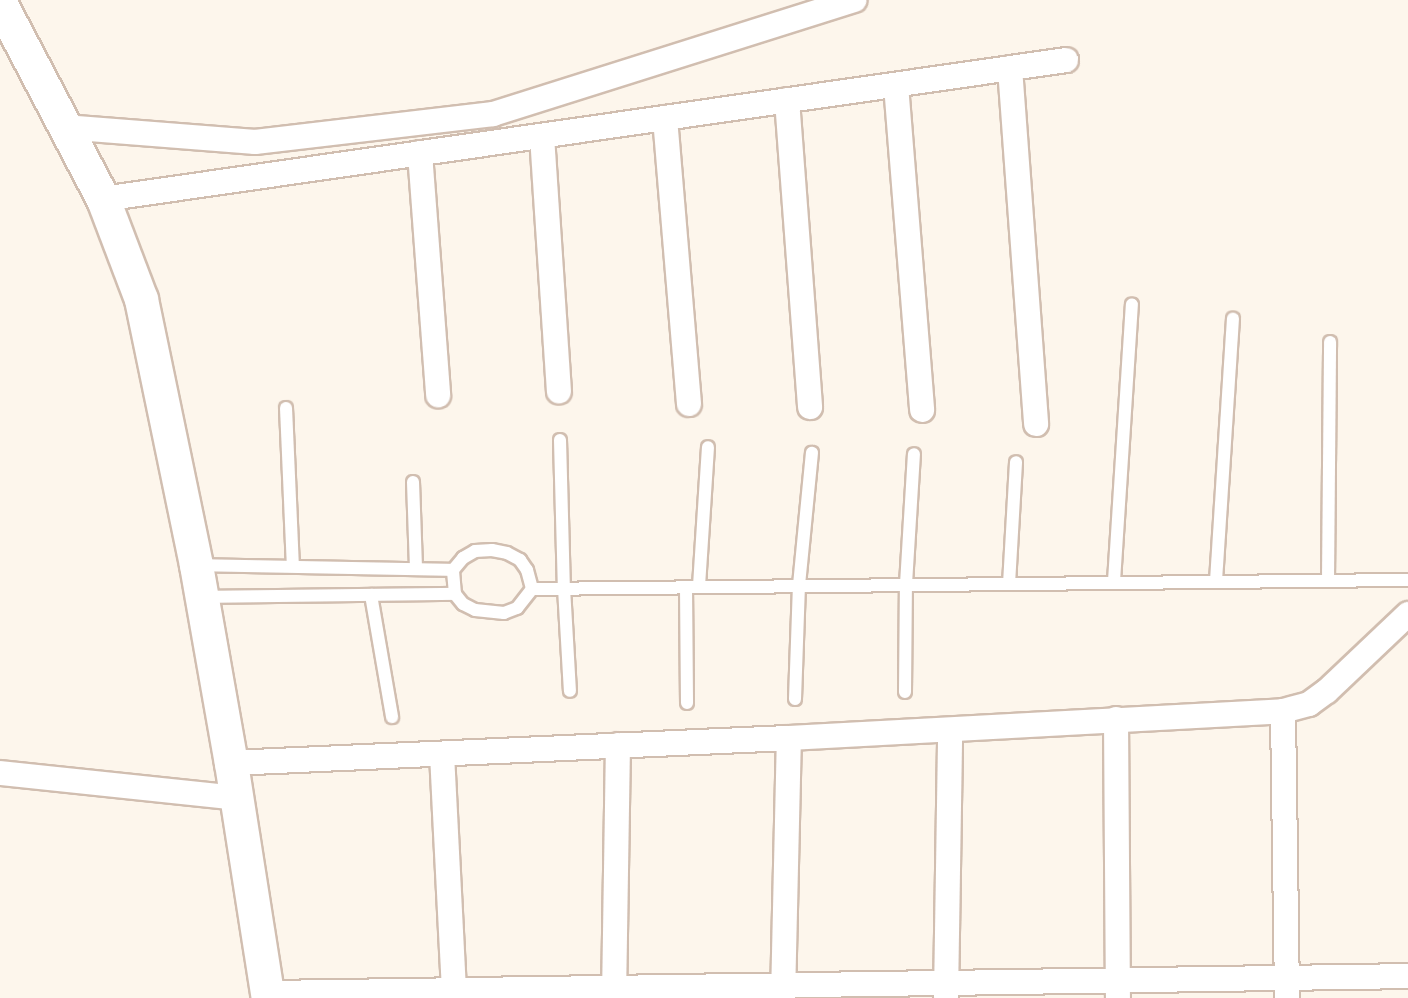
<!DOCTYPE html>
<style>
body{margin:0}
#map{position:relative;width:1408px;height:998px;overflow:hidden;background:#fdf6ec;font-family:"Titillium Web",sans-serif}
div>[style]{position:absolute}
.roads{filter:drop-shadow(2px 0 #d1beb0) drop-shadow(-2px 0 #d1beb0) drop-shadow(0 2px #d1beb0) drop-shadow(0 -2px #d1beb0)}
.lane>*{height:12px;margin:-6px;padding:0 6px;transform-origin:6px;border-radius:6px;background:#fff}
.street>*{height:24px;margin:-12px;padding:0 12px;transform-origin:12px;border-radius:12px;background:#fff}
.secondary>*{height:33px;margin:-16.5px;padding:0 16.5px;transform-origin:16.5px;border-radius:16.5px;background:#fff}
span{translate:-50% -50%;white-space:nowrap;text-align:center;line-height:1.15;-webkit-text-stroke:6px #fffaf3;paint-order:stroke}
</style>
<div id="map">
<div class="roads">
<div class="lane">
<i style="left:286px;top:408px;width:158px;rotate:87.5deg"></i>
<i style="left:560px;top:440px;width:148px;rotate:88.5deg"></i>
<i style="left:564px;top:588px;width:103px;rotate:86.7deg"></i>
<i style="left:413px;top:482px;width:87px;rotate:88deg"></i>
<i style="left:492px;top:550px;width:15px;rotate:11deg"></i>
<i style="left:507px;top:553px;width:15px;rotate:28deg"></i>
<i style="left:520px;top:560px;width:12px;rotate:55deg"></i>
<i style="left:527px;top:570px;width:20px;rotate:75deg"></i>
<i style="left:532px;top:589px;width:24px;rotate:128deg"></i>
<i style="left:517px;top:608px;width:14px;rotate:159deg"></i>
<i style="left:504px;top:613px;width:29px;rotate:-174deg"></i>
<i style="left:475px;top:610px;width:13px;rotate:-153deg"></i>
<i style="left:463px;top:604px;width:13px;rotate:-129deg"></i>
<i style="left:455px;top:594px;width:24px;rotate:-95deg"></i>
<i style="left:453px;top:570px;width:16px;rotate:-50deg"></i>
<i style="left:463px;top:558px;width:14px;rotate:-30deg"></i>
<i style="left:475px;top:551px;width:17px;rotate:-3deg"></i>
<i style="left:197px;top:565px;width:256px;rotate:1.1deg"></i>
<i style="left:1328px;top:580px;width:238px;rotate:-89.5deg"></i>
<i style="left:1114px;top:581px;width:277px;rotate:-86.3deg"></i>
<i style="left:1216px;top:581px;width:263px;rotate:-86.3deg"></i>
<i style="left:1009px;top:584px;width:122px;rotate:-86.7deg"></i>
<i style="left:699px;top:586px;width:139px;rotate:-86.3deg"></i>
<i style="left:686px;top:587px;width:116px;rotate:89.5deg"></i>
<i style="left:532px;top:589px;width:876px;rotate:-0.59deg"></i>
<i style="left:371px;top:595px;width:124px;rotate:80.2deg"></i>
<i style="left:202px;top:597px;width:253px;rotate:-0.7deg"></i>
<i style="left:905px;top:692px;width:108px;rotate:-89.5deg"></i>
<i style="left:906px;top:584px;width:130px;rotate:-86.5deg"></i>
<i style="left:795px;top:699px;width:114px;rotate:-88deg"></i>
<i style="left:799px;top:585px;width:133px;rotate:-84.4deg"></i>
</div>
<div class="street">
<i style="left:1010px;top:68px;width:357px;rotate:85.8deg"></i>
<i style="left:896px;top:85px;width:326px;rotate:85.4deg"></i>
<i style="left:787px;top:100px;width:308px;rotate:85.7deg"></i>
<i style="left:665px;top:118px;width:287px;rotate:85.2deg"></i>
<i style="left:64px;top:127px;width:192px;rotate:4.5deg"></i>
<i style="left:255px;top:142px;width:240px;rotate:-6.7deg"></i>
<i style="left:493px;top:114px;width:379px;rotate:-17.5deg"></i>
<i style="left:542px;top:136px;width:256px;rotate:86.2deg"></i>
<i style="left:420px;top:153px;width:243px;rotate:85.7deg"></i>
<i style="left:103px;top:199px;width:973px;rotate:-8.21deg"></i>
<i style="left:1283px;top:711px;width:287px;rotate:89.2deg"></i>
<i style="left:1116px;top:719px;width:279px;rotate:89.6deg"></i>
<i style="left:442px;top:754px;width:237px;rotate:87.1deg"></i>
<i style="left:231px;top:763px;width:559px;rotate:-2.57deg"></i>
<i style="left:789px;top:738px;width:495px;rotate:-3.1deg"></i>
<i style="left:1283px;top:711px;width:27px;rotate:-15deg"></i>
<i style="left:1309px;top:704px;width:22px;rotate:-36deg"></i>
<i style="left:1327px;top:691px;width:112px;rotate:-43.5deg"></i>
<i style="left:0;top:773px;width:238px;rotate:6deg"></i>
<i style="left:268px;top:993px;width:1140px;rotate:-0.85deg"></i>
<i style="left:946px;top:997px;width:267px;rotate:-89.1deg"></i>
<i style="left:614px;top:998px;width:253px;rotate:-89.1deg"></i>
<i style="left:783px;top:998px;width:260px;rotate:-88.7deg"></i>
</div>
<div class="secondary">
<i style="left:0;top:3px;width:221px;rotate:62.3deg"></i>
<i style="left:103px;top:199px;width:107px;rotate:69.2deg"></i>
<i style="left:141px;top:299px;width:272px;rotate:78.3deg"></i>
<i style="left:196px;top:565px;width:201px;rotate:80deg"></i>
<i style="left:231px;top:763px;width:238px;rotate:81.1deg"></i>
</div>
</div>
</div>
